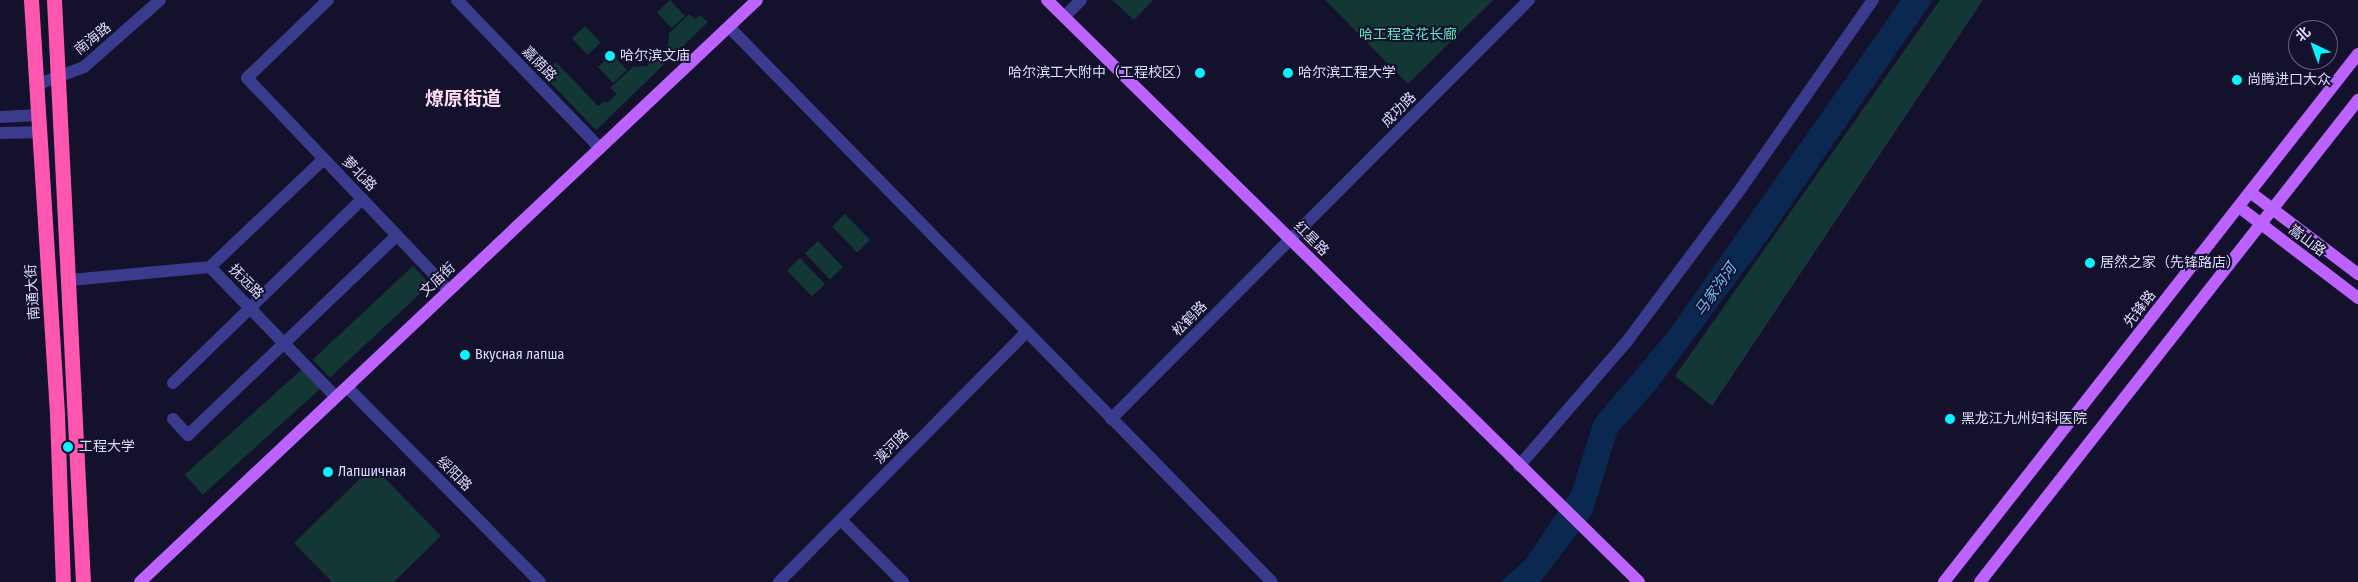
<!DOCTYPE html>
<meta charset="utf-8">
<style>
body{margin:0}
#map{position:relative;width:2358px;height:582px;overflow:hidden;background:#14112c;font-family:"Fira Sans Condensed","Noto Sans SC",sans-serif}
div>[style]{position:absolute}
.green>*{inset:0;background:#133734;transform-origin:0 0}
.water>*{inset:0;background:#0b2851}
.minor>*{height:12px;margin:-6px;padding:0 6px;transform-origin:6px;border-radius:6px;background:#3a3b8d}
.major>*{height:12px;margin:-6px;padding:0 6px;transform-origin:6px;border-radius:6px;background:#bc63ff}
.highway>*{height:15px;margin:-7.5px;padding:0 7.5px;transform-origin:7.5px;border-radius:7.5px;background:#ff57b0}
.dots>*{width:14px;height:14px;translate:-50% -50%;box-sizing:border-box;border:2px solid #14112c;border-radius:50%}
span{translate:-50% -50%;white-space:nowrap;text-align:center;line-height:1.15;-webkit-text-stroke:4px #14112c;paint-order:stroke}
.park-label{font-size:14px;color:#62e5bd}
.street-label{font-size:14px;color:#dedcff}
.poi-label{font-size:14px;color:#dedcff}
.left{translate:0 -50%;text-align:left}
.right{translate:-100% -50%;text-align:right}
.water-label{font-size:15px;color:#6ac2ff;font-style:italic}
.district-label{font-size:19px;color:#ffdef5;font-weight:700}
.north{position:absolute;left:2288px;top:20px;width:50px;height:50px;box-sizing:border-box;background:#14112c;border:1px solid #656280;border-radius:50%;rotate:318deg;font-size:14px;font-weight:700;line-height:20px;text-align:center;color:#dedcff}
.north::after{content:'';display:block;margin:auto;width:18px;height:22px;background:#08f3ff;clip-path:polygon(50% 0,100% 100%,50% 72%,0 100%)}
</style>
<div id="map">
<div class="green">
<i style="left:670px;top:0;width:22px;height:18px;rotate:47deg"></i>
<i style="clip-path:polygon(1112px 0,1153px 0,1134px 20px)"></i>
<i style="clip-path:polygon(1325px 0,1493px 0,1408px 84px)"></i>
<i style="clip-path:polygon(1940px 0,1983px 0,1712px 406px,1675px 376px)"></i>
<i style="clip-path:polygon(689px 14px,695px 19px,700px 15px,708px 22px,596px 130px,543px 75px,556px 62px,598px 106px,605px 101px,607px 103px,617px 94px,610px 88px,633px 67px,647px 66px,668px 46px,669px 33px)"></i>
<i style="left:585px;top:26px;width:23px;height:18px;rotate:47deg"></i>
<i style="left:612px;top:54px;width:22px;height:19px;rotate:47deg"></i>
<i style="left:845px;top:214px;width:36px;height:18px;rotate:46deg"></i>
<i style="left:818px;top:241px;width:36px;height:18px;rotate:46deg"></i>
<i style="left:800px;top:258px;width:36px;height:18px;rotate:46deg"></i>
<i style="left:413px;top:266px;width:25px;height:137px;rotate:47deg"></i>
<i style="left:302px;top:369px;width:27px;height:158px;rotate:48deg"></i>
<i style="clip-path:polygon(373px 466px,441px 536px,394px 582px,332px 582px,294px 543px)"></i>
</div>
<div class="water">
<i style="clip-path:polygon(1901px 0,1933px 0,1767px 240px,1656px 389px,1617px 433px,1592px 514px,1540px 582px,1501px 582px,1527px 558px,1572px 490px,1594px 420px,1668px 332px)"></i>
</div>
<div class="minor">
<i style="left:328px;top:0;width:112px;rotate:136.1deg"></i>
<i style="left:247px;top:78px;width:293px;rotate:46.4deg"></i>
<i style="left:457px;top:0;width:206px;rotate:46deg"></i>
<i style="left:1064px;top:17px;width:24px;rotate:-45deg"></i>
<i style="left:729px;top:27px;width:776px;rotate:45.63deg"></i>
<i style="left:36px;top:85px;width:51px;rotate:-20.6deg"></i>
<i style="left:84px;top:67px;width:101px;rotate:-41.4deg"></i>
<i style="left:0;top:117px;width:38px;rotate:-3deg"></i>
<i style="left:0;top:133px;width:39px;rotate:-1deg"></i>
<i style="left:210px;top:267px;width:157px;rotate:-43.5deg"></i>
<i style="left:70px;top:280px;width:141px;rotate:-5.3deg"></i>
<i style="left:210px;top:267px;width:181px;rotate:45.9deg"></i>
<i style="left:173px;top:383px;width:264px;rotate:-44.2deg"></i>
<i style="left:347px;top:387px;width:274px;rotate:45.3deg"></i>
<i style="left:173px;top:419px;width:22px;rotate:47deg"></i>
<i style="left:188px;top:435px;width:289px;rotate:-43.7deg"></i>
<i style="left:1111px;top:419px;width:592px;rotate:-45.07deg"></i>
<i style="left:1519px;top:466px;width:167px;rotate:-49.1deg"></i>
<i style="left:1628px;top:340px;width:182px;rotate:-53.3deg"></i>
<i style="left:1737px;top:194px;width:237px;rotate:-55deg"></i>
<i style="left:841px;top:520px;width:88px;rotate:45deg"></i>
<i style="left:779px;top:582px;width:351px;rotate:-45.3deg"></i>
</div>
<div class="major">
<i style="left:1047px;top:0;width:830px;rotate:44.51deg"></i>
<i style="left:2250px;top:192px;width:136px;rotate:37.2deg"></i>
<i style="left:2239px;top:207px;width:150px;rotate:37.4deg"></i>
<i style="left:140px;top:582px;width:848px;rotate:-43.33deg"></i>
<i style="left:1944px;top:582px;width:671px;rotate:-51.9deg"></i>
<i style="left:1980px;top:582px;width:613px;rotate:-51.9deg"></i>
</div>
<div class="highway">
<i style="left:31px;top:0;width:415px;rotate:86.4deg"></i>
<i style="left:57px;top:414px;width:168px;rotate:88deg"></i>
<i style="left:54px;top:0;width:583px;rotate:87.15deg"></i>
</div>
<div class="dots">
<i style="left:610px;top:56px;background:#08f3ff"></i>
<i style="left:1200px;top:73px;background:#08f3ff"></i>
<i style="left:1288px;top:73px;background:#08f3ff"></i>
<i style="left:2237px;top:80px;background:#08f3ff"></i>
<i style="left:2090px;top:263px;background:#08f3ff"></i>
<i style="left:465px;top:355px;background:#08f3ff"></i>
<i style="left:1950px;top:419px;background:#08f3ff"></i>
<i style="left:68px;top:447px;background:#08f3ff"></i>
<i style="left:328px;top:472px;background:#08f3ff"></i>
</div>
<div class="park-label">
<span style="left:1408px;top:35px">哈工程杏花长廊</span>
</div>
<div class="street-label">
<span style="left:93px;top:39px;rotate:-39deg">南海路</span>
<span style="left:539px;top:64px;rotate:46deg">嘉荫路</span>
<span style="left:1399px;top:110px;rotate:-45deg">成功路</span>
<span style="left:359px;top:174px;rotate:46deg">萝北路</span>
<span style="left:1311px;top:239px;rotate:45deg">红星路</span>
<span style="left:2307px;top:241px;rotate:37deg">嵩山路</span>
<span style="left:438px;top:280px;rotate:-43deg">文庙街</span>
<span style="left:246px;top:282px;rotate:46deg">抚远路</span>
<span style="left:33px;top:292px;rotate:-94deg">南通大街</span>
<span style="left:2140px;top:309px;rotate:-52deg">先锋路</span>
<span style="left:1190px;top:319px;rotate:-45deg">松鹤路</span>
<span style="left:892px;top:447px;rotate:-45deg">漠河路</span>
<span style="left:454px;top:474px;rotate:45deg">绥阳路</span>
</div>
<div class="poi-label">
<span class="left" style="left:620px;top:56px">哈尔滨文庙</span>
<span class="right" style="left:1190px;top:73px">哈尔滨工大附中（工程校区）</span>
<span class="left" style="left:1298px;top:73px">哈尔滨工程大学</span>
<span class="left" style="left:2247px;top:80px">尚腾进口大众</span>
<span class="left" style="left:2100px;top:263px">居然之家（先锋路店）</span>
<span class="left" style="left:475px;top:355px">Вкусная лапша</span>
<span class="left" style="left:1961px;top:419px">黑龙江九州妇科医院</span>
<span class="left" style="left:79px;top:447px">工程大学</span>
<span class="left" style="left:338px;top:472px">Лапшичная</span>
</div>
<div class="water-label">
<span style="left:1716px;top:290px;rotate:-55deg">马家沟河</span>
</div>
<div class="district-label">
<span style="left:463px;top:99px">燎原街道</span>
</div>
<div class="north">北</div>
</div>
